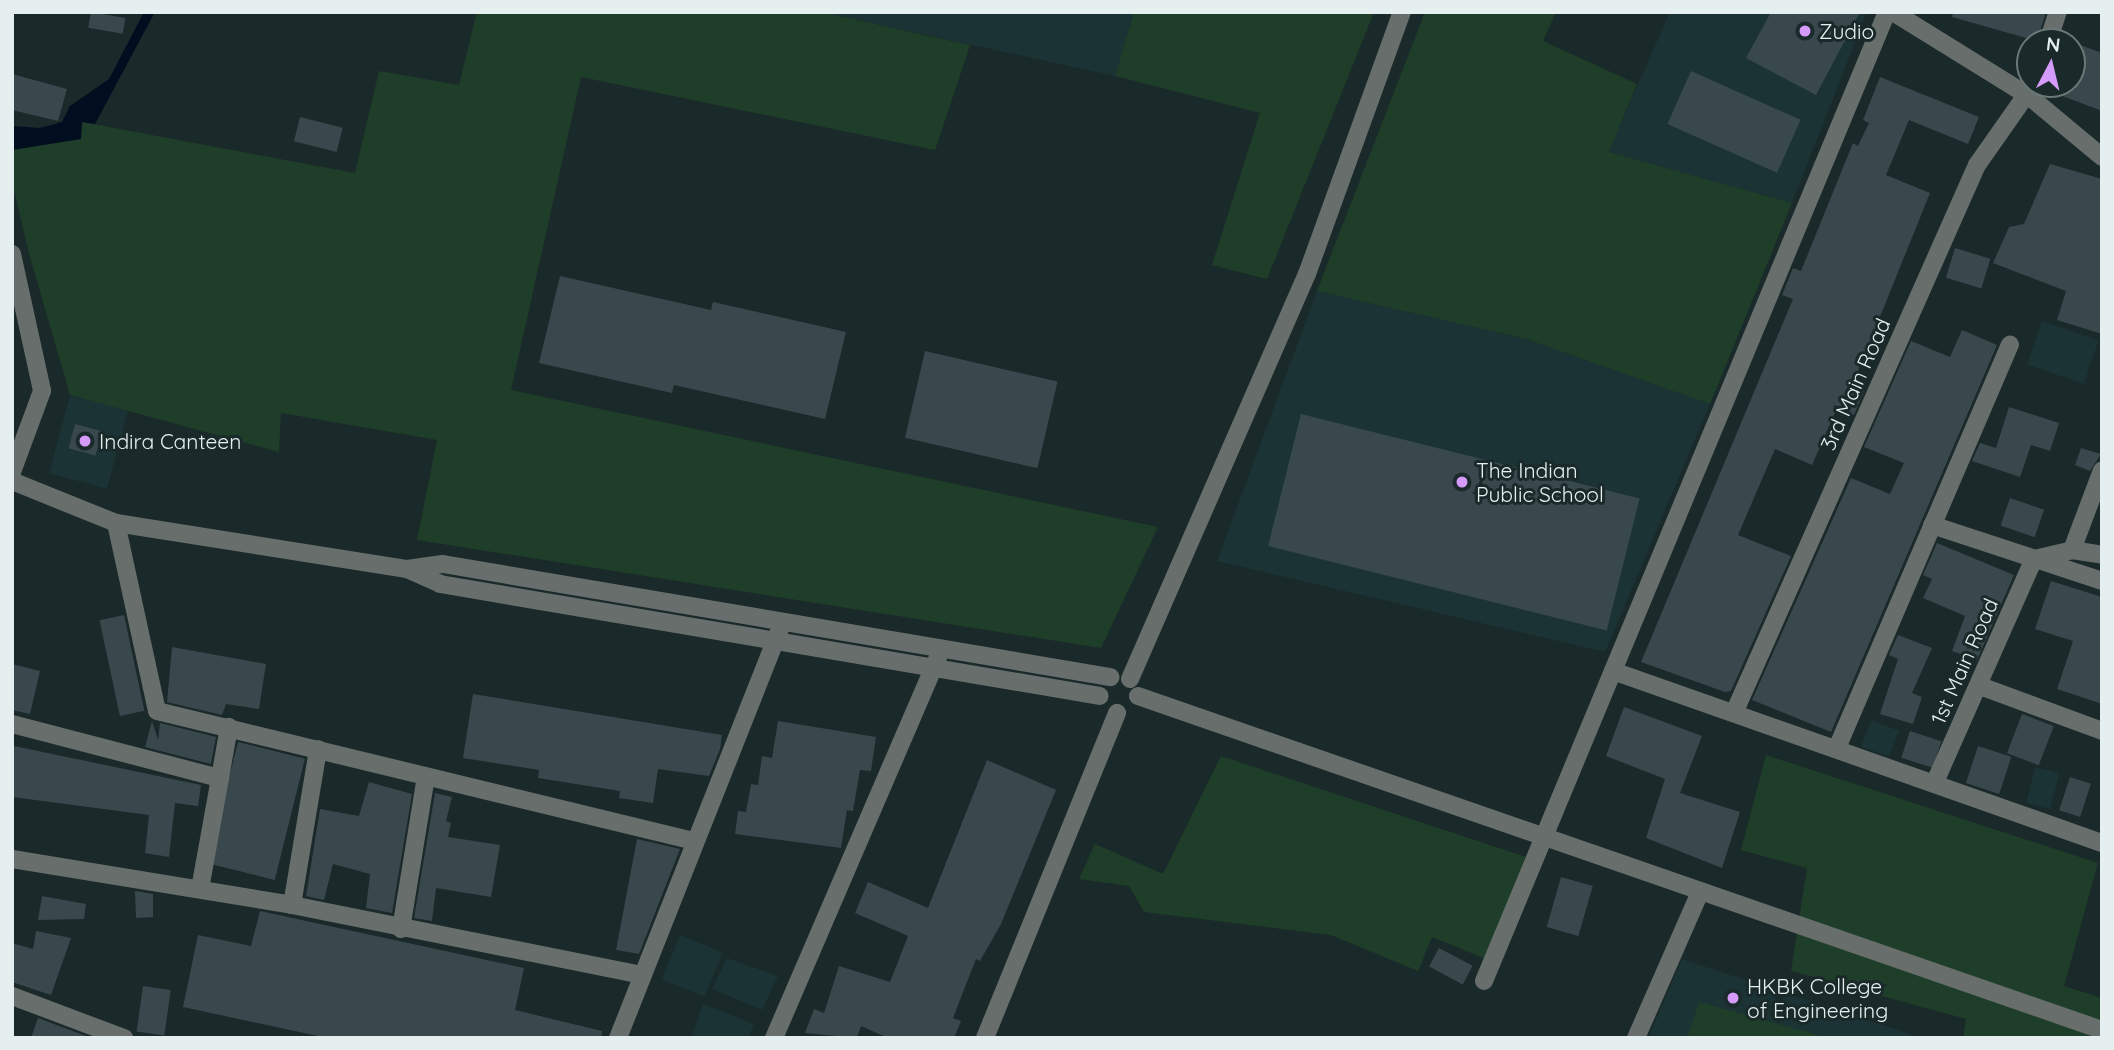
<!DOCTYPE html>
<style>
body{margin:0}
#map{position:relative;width:2114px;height:1050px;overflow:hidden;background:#1a2929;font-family:Quicksand,sans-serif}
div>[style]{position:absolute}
.built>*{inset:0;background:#1b3334;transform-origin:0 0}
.green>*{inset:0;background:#1f3e29}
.water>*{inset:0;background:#000e20}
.building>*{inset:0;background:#39484d;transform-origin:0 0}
.minor>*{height:18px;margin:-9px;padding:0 9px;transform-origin:9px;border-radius:9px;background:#676e6c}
.dots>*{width:19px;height:19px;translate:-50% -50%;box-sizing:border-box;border:4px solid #1a2929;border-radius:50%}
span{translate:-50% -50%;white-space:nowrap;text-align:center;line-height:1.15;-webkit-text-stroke:6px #1a2929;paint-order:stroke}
.poi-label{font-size:21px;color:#e5efef}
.left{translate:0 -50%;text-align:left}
.street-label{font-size:21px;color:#e5efef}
.frame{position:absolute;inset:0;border:14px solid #e5efef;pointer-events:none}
.north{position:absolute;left:2016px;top:28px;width:70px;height:70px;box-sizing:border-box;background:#1a2929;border:2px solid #6b7878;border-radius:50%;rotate:7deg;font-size:19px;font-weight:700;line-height:28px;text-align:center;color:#e5efef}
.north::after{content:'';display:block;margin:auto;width:24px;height:32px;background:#d59bfb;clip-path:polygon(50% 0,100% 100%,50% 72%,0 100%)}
</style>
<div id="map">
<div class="built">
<i style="clip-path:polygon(821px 12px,1134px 12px,1115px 76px)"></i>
<i style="clip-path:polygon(1670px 12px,1867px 12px,1792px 203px,1608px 152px)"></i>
<i style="clip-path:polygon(1317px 291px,1526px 339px,1710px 404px,1605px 652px,1217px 561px)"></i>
<i style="left:2042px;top:321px;width:60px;height:46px;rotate:19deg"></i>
<i style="left:70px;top:395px;width:60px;height:81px;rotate:15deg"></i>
<i style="left:1871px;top:720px;width:30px;height:28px;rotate:21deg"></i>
<i style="left:2035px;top:767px;width:25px;height:37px;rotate:14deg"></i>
<i style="left:680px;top:935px;width:46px;height:48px;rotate:22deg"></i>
<i style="clip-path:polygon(727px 958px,778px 976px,762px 1010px,712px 989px)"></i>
<i style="clip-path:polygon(1682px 959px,1922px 1038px,1648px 1038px)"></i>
<i style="clip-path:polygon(703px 1004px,754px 1024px,748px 1038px,691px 1038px)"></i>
</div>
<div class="green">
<i style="clip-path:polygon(477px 12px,821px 12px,970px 45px,935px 150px,581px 77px,511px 390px,1158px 527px,1101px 648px,417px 540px,437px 440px,281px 413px,279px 452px,70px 395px,30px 257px,12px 182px,12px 150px,80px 139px,82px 122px,355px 173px,379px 71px,459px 85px)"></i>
<i style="clip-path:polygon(1134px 12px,1374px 12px,1267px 279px,1212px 265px,1260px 113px,1115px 76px)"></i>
<i style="clip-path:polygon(1425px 12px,1556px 12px,1543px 41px,1637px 84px,1609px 152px,1792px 203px,1710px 404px,1526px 339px,1317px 291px)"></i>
<i style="clip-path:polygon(1766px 755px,2098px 863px,2064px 986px,2102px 998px,2102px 1038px,1963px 1038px,1966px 1019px,1791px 971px,1807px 868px,1741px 850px)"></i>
<i style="clip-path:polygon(1221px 756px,1532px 859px,1491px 961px,1432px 937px,1418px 971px,1331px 935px,1144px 912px,1129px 886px,1079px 879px,1095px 844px,1163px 874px)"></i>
<i style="clip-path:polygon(1699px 1002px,1829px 1038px,1687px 1038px)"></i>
</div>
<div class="water">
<i style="clip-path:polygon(144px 12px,155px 12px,95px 124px,82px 122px,81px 139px,12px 150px,12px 126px,40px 128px,62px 122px,70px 106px,109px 79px)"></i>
</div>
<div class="building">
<i style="left:91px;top:12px;width:35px;height:16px;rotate:10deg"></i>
<i style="clip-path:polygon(1771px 12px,1860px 12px,1816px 95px,1746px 58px)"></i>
<i style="clip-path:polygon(1953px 12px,2046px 12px,2037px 41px,1952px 17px)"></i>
<i style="clip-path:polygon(2072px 42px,2102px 53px,2102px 111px,2044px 89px,2045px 84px,2072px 84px)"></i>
<i style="left:1691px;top:71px;width:120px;height:58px;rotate:24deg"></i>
<i style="clip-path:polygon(12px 74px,67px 89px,58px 121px,12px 110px)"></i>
<i style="clip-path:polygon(1880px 77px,1979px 117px,1968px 144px,1909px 120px,1886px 175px,1930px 193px,1852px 386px,1864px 391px,1854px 415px,1837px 408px,1812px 465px,1775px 449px,1738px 535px,1791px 556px,1731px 691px,1725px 692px,1641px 662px,1793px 299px,1782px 295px,1793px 268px,1801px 271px,1853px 143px,1858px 146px,1869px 123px,1863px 120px)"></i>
<i style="left:300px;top:117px;width:44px;height:25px;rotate:14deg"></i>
<i style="clip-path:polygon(2050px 164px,2102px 179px,2102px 334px,2057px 320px,2066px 291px,1993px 263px,2009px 227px,2024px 224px)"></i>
<i style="left:1955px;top:248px;width:37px;height:31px;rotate:17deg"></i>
<i style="clip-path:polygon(560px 276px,711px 310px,713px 302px,846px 332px,825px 419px,674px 385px,672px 393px,539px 363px)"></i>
<i style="clip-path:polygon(1962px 330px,1997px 345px,1831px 732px,1752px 700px,1851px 478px,1890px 494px,1904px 463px,1864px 447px,1911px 341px,1950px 357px)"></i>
<i style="left:925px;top:351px;width:136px;height:89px;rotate:13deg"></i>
<i style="clip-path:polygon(2009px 407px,2059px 423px,2050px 451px,2031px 445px,2020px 477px,1972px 461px,1980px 443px,1996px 448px)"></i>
<i style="left:1301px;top:414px;width:349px;height:136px;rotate:14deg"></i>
<i style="left:75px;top:424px;width:28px;height:25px;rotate:15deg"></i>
<i style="clip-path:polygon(2081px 448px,2101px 454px,2090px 471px,2075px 465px)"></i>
<i style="left:2010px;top:498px;width:36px;height:29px;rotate:19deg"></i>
<i style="clip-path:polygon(1937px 543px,2014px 575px,1977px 660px,1952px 651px,1965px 616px,1923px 598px,1932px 579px,1923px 575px)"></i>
<i style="clip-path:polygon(2051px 581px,2102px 597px,2102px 704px,2057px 689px,2073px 641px,2035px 629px)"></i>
<i style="left:124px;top:615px;width:98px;height:25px;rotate:78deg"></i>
<i style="clip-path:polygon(1898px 635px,1932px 648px,1912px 693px,1922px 697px,1913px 724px,1880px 714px,1898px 659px,1889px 655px)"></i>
<i style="clip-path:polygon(172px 647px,266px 664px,259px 709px,226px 704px,222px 715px,167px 702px)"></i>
<i style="clip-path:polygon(12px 664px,40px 671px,30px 714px,12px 710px)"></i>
<i style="clip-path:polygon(473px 694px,722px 735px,720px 749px,709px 776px,658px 769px,653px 803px,619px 798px,620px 791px,538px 778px,539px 770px,463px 758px)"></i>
<i style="clip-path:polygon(1624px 707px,1702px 736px,1680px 793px,1740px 812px,1722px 868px,1646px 838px,1665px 779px,1606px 756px)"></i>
<i style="left:2022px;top:714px;width:34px;height:42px;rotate:21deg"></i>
<i style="clip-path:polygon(152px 721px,158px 740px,160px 723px,216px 737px,211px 764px,145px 747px)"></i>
<i style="clip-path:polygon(778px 721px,876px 737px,871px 771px,860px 770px,853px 811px,847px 810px,841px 848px,735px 834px,738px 811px,746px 812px,751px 784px,758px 785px,762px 756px,772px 758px)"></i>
<i style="left:1910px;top:731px;width:33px;height:28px;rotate:18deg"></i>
<i style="left:238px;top:742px;width:69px;height:125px;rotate:14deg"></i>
<i style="clip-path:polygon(14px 746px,201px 785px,198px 806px,175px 803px,169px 857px,145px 853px,149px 815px,12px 797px)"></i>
<i style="left:1978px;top:746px;width:35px;height:39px;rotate:18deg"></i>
<i style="clip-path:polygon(987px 760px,1056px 790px,1001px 924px,980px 961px,976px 959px,953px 1018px,961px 1021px,954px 1038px,888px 1038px,861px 1026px,857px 1038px,805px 1033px,814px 1009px,824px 1013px,839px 966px,890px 982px,908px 936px,855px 913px,868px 882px,928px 908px)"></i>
<i style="left:2070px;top:777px;width:22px;height:35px;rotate:18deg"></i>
<i style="clip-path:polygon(369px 782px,412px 794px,392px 913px,366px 908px,370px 874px,333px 864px,324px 900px,306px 896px,320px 809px,359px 816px)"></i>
<i style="clip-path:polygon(435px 793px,452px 797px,446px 821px,451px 823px,448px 837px,500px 845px,491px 897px,436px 888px,432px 921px,414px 918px)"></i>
<i style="clip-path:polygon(637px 839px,680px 849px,639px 954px,616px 950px)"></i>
<i style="left:1561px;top:877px;width:33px;height:52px;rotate:16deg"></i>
<i style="clip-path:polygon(135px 891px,153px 894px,153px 917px,136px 918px)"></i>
<i style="clip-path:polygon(42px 896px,86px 904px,84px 919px,38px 920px)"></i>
<i style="clip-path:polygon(260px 911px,524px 968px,515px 1010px,602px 1031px,601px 1038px,327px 1038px,183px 1007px,198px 935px,251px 946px)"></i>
<i style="clip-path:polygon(36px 931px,71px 938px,51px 995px,12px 982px,12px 943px,33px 949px)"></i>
<i style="left:1439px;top:948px;width:38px;height:21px;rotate:28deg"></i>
<i style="left:143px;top:986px;width:28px;height:46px;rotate:8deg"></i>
<i style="clip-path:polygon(38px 1018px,91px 1038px,31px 1038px)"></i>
</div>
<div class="minor">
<i style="left:1893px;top:12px;width:161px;rotate:31.8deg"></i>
<i style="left:2030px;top:97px;width:94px;rotate:39.8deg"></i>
<i style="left:2048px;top:42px;width:32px;rotate:-72deg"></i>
<i style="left:12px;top:254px;width:140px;rotate:77.6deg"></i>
<i style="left:42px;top:391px;width:86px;rotate:110.3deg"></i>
<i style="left:12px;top:481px;width:112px;rotate:22deg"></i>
<i style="left:116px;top:523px;width:295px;rotate:9deg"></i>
<i style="left:407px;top:569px;width:36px;rotate:-8deg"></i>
<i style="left:443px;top:564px;width:677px;rotate:9.62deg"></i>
<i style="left:116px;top:523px;width:192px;rotate:77.7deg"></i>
<i style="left:157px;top:711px;width:553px;rotate:13.61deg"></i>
<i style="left:1932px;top:525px;width:179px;rotate:18.2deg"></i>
<i style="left:2072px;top:550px;width:85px;rotate:-69.4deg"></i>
<i style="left:2034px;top:559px;width:39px;rotate:-13deg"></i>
<i style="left:2072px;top:550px;width:30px;rotate:9deg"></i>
<i style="left:407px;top:569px;width:36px;rotate:24deg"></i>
<i style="left:440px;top:584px;width:669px;rotate:9.63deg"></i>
<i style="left:1613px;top:671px;width:518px;rotate:19.38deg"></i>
<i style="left:1130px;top:679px;width:442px;rotate:-66.4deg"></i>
<i style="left:1307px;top:274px;width:279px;rotate:-70.1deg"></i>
<i style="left:1980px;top:686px;width:130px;rotate:20.2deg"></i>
<i style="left:1138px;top:696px;width:1020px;rotate:19.11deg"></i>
<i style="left:1734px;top:713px;width:599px;rotate:-66.09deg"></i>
<i style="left:1977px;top:165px;width:99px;rotate:-54.9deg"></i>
<i style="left:12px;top:724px;width:215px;rotate:14.6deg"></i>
<i style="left:220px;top:778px;width:113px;rotate:100.2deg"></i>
<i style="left:1837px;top:748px;width:439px;rotate:-66.8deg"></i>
<i style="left:220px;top:778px;width:52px;rotate:-80deg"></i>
<i style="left:1935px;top:782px;width:244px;rotate:-66.1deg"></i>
<i style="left:12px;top:859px;width:284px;rotate:9.3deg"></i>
<i style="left:292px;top:905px;width:357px;rotate:11.3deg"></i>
<i style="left:292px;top:905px;width:158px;rotate:-80.5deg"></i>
<i style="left:401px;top:929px;width:154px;rotate:-80.7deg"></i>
<i style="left:1484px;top:981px;width:1049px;rotate:-67.42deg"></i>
<i style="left:12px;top:996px;width:120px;rotate:20.6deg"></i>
<i style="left:618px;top:1038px;width:441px;rotate:-68.4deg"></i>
<i style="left:774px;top:1038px;width:417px;rotate:-66.7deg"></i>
<i style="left:985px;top:1038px;width:351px;rotate:-67.9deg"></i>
<i style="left:1636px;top:1038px;width:159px;rotate:-66.3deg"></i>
</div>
<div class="dots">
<i style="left:1805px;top:31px;background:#d59bfb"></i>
<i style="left:85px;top:441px;background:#d59bfb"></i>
<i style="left:1462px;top:482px;background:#d59bfb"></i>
<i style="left:1733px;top:998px;background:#d59bfb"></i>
</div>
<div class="poi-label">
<span class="left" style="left:1819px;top:31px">Zudio</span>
<span class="left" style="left:99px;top:441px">Indira Canteen</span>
<span class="left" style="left:1476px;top:482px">The Indian<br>Public School</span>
<span class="left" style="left:1747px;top:998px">HKBK College<br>of Engineering</span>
</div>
<div class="street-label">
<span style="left:1855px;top:384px;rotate:-66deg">3rd Main Road</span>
<span style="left:1964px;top:661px;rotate:-66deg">1st Main Road</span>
</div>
<div class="frame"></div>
<div class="north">N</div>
</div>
